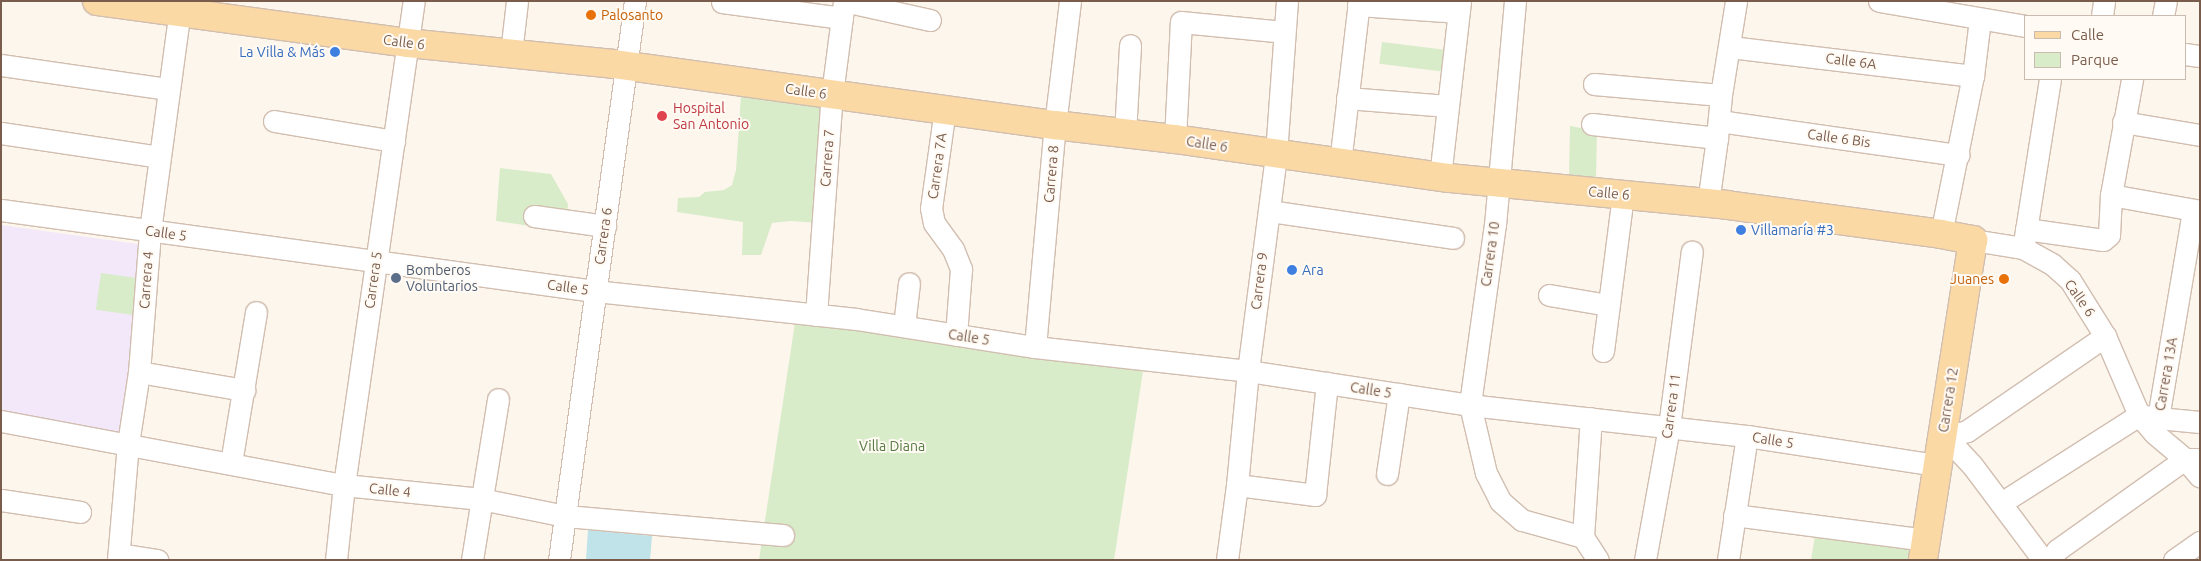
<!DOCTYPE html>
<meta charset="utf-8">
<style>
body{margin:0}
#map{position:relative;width:2201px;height:561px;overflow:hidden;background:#fdf6ec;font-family:Ubuntu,sans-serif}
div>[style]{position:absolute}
.education>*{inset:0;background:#f3e8fa}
.green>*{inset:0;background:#d8ecc9;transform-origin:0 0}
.water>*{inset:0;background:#bfe3e8}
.roads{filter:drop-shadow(1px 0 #d1beb0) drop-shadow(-1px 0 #d1beb0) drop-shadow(0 1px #d1beb0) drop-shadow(0 -1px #d1beb0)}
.minor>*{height:21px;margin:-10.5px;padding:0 10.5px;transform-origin:10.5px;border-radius:10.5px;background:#fff}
.major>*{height:28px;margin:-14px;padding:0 14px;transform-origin:14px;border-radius:14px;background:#fbd9a5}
.dots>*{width:14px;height:14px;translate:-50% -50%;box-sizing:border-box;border:2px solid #fffaf3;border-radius:50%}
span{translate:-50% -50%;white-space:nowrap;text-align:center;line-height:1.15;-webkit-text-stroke:4px #fffaf3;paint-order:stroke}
.food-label{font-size:14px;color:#c56008}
.left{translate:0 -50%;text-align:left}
.right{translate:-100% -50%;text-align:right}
.street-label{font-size:14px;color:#7a5c4d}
.shop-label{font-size:14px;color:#366cbe}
.health-label{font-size:14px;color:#be3a42}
.service-label{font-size:14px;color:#4e5e75}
.park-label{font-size:14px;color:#537a41}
.frame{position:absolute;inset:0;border:2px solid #7a5c4d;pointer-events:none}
.legend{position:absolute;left:2024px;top:15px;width:162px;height:65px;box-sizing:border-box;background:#fffaf3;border:1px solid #cabbb1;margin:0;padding:6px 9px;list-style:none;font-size:15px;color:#7a5c4d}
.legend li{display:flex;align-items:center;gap:10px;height:25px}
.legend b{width:25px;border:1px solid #cabbb1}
</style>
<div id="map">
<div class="education">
<i style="clip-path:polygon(1px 225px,159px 247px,133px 435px,1px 417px)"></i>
</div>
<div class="green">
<i style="left:1382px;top:42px;width:67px;height:22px;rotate:7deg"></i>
<i style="clip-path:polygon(741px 95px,827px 108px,819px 223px,790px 221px,772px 223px,761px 255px,742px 255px,743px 222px,677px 212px,678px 198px,699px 197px,705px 192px,724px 190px,732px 185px,736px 170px)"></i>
<i style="clip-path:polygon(1570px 126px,1597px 131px,1596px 177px,1586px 182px,1569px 177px)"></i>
<i style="clip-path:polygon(500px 168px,551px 174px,568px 204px,566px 231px,496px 221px)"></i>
<i style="left:101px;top:273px;width:49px;height:37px;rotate:8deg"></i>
<i style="clip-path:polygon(796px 316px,1143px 371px,1114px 560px,759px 560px)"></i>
<i style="clip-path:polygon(1816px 529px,1913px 547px,1911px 560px,1811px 560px)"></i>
</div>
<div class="water">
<i style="clip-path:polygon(588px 530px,652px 536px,650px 560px,586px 560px)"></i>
</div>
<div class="roads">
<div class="minor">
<i style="left:844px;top:1px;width:88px;rotate:12.5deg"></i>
<i style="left:1515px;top:1px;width:224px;rotate:95.1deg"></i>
<i style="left:1495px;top:224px;width:183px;rotate:97.9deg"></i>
<i style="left:1470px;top:405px;width:70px;rotate:76.8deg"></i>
<i style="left:1486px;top:473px;width:31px;rotate:63deg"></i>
<i style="left:1500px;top:501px;width:29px;rotate:41deg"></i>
<i style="left:1522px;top:520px;width:63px;rotate:15.6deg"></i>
<i style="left:1583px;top:537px;width:27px;rotate:57deg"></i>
<i style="left:1879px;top:1px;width:148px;rotate:9.7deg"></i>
<i style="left:722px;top:2px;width:121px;rotate:7.6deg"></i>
<i style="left:1358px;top:5px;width:101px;rotate:4deg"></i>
<i style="left:2102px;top:16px;width:15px;rotate:-82deg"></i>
<i style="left:2163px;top:16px;width:15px;rotate:-79deg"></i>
<i style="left:1730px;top:47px;width:245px;rotate:6.8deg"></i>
<i style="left:511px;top:53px;width:52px;rotate:-83.4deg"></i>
<i style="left:2185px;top:54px;width:15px;rotate:8deg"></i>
<i style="left:1px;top:65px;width:169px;rotate:8.2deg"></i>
<i style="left:1594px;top:84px;width:127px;rotate:5deg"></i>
<i style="left:1347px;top:98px;width:101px;rotate:4.5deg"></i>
<i style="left:945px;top:109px;width:100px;rotate:98deg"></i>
<i style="left:931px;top:208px;width:15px;rotate:79deg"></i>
<i style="left:934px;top:223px;width:32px;rotate:54deg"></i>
<i style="left:953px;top:249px;width:22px;rotate:68deg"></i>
<i style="left:961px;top:269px;width:66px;rotate:94.3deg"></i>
<i style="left:274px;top:121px;width:122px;rotate:9.5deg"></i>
<i style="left:1719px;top:121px;width:242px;rotate:8.1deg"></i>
<i style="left:2123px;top:122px;width:78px;rotate:9.6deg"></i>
<i style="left:1592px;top:124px;width:126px;rotate:6.4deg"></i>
<i style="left:1px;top:133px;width:160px;rotate:8.6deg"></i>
<i style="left:1125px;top:133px;width:88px;rotate:-86.7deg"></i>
<i style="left:1175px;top:139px;width:117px;rotate:-87.1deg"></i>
<i style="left:1181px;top:22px;width:103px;rotate:5.5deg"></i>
<i style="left:1340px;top:163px;width:163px;rotate:-83.3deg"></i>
<i style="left:1440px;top:177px;width:177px;rotate:-83.5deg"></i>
<i style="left:2111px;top:195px;width:90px;rotate:10.2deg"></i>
<i style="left:1708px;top:203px;width:66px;rotate:-82.1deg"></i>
<i style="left:1717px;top:138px;width:43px;rotate:-84.7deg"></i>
<i style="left:1721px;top:95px;width:95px;rotate:-80.9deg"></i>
<i style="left:1px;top:210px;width:599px;rotate:7.77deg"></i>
<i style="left:595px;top:291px;width:262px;rotate:6.1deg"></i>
<i style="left:856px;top:319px;width:181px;rotate:8.9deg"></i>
<i style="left:1035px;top:347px;width:214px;rotate:6.4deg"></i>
<i style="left:1248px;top:371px;width:225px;rotate:8.7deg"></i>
<i style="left:1470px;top:405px;width:279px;rotate:6.4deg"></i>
<i style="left:1747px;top:436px;width:192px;rotate:8.7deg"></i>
<i style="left:1269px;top:211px;width:186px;rotate:8.3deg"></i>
<i style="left:534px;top:216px;width:72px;rotate:8deg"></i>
<i style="left:2026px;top:229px;width:78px;rotate:8.1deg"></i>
<i style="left:2103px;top:240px;width:8px;rotate:-40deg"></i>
<i style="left:2109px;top:235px;width:40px;rotate:-87.1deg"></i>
<i style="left:2111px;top:195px;width:118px;rotate:-79.7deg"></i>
<i style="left:1941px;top:234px;width:161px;rotate:-78.6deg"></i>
<i style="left:1973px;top:76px;width:57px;rotate:-83deg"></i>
<i style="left:1973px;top:240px;width:51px;rotate:9.1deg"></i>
<i style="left:2023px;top:248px;width:33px;rotate:29deg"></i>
<i style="left:2052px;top:264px;width:24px;rotate:42deg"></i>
<i style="left:2070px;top:280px;width:66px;rotate:58deg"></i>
<i style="left:2105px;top:336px;width:86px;rotate:66.7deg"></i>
<i style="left:2139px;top:415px;width:23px;rotate:50deg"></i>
<i style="left:2154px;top:433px;width:40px;rotate:40deg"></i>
<i style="left:2185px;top:459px;width:23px;rotate:50deg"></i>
<i style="left:2024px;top:243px;width:166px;rotate:-81deg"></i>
<i style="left:1549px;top:295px;width:60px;rotate:9.6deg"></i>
<i style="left:816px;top:315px;width:222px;rotate:-85.9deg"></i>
<i style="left:832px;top:94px;width:94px;rotate:-82.6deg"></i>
<i style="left:904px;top:326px;width:43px;rotate:-83.4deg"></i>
<i style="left:1035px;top:347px;width:223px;rotate:-84.9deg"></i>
<i style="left:1055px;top:125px;width:125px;rotate:-83.1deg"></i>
<i style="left:1603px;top:351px;width:158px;rotate:-82.7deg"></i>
<i style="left:139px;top:372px;width:107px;rotate:9.7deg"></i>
<i style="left:2158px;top:418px;width:42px;rotate:5.4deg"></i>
<i style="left:1px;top:421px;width:349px;rotate:10.6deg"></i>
<i style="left:344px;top:485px;width:138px;rotate:5.8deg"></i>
<i style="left:481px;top:499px;width:86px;rotate:11.4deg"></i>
<i style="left:565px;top:516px;width:219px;rotate:5deg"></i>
<i style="left:1943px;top:431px;width:17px;rotate:7deg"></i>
<i style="left:1960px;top:433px;width:7px;rotate:-16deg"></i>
<i style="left:1967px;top:431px;width:168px;rotate:-34.5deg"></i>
<i style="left:1941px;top:443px;width:17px;rotate:21deg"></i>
<i style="left:1957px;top:449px;width:22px;rotate:47deg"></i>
<i style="left:1972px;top:465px;width:119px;rotate:53.2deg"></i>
<i style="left:231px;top:463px;width:153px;rotate:-80.6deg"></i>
<i style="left:1387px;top:474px;width:81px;rotate:-81.5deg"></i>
<i style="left:1237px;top:485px;width:79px;rotate:7.3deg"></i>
<i style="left:1315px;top:495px;width:113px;rotate:-83.9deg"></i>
<i style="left:1px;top:500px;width:80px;rotate:8.6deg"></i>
<i style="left:2001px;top:503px;width:164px;rotate:-32.5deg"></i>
<i style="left:2139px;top:415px;width:19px;rotate:9deg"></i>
<i style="left:2158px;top:418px;width:211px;rotate:-80.4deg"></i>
<i style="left:1734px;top:515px;width:194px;rotate:7.4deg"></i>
<i style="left:1583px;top:537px;width:119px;rotate:-86.2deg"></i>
<i style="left:119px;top:554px;width:39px;rotate:9deg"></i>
<i style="left:118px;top:560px;width:116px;rotate:-85.1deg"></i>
<i style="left:128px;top:444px;width:73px;rotate:-81.3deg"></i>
<i style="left:139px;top:372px;width:141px;rotate:-85.5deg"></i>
<i style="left:150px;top:231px;width:232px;rotate:-82.3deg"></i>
<i style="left:336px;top:560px;width:75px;rotate:-83.9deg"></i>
<i style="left:344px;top:485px;width:489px;rotate:-81.8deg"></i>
<i style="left:472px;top:560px;width:163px;rotate:-80.8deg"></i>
<i style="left:559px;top:560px;width:564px;rotate:-82.26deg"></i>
<i style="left:1227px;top:560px;width:76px;rotate:-82.4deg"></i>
<i style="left:1237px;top:485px;width:115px;rotate:-84.5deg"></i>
<i style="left:1248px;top:371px;width:219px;rotate:-82.6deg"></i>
<i style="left:1276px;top:154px;width:153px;rotate:-85.9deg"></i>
<i style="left:1645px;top:560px;width:135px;rotate:-79.8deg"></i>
<i style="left:1669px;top:427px;width:177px;rotate:-82.6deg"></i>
<i style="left:1728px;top:560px;width:125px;rotate:-81.3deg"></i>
<i style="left:2050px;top:560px;width:12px;rotate:-55deg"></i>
<i style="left:2057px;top:550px;width:157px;rotate:-35.4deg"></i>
<i style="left:2185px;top:459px;width:12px"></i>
<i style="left:2174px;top:560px;width:32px;rotate:-35deg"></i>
</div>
<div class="major">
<i style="left:97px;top:1px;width:314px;rotate:7.7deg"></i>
<i style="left:408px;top:43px;width:207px;rotate:5.8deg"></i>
<i style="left:614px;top:64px;width:445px;rotate:7.9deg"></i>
<i style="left:1055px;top:125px;width:121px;rotate:6.7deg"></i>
<i style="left:1175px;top:139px;width:277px;rotate:8.1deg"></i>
<i style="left:1449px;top:178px;width:279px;rotate:5.5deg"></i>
<i style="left:1727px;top:205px;width:216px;rotate:7.7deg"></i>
<i style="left:1941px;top:234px;width:33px;rotate:11deg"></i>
<i style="left:1973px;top:240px;width:324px;rotate:98.9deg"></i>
</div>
</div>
<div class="dots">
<i style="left:591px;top:15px;background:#e8710a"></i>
<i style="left:335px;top:52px;background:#3f7fe0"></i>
<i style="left:662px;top:116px;background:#e0444e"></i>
<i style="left:1741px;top:230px;background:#3f7fe0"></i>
<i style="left:1292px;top:270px;background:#3f7fe0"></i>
<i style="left:396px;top:278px;background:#5c6f8a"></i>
<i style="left:2004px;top:279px;background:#e8710a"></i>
</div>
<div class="food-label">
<span class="left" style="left:601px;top:15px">Palosanto</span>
<span class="right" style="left:1994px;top:279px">Juanes</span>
</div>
<div class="street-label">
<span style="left:404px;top:42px;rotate:7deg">Calle 6</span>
<span style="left:1851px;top:61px;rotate:7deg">Calle 6A</span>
<span style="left:806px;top:91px;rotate:8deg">Calle 6</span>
<span style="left:1839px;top:138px;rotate:8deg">Calle 6 Bis</span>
<span style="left:1207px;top:144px;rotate:9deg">Calle 6</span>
<span style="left:827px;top:158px;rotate:-86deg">Carrera 7</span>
<span style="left:937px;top:166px;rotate:-82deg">Carrera 7A</span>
<span style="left:1051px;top:174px;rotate:-85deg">Carrera 8</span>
<span style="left:1609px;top:193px;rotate:5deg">Calle 6</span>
<span style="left:166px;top:233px;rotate:8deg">Calle 5</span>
<span style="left:603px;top:236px;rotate:-82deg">Carrera 6</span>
<span style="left:1490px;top:254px;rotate:-82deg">Carrera 10</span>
<span style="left:146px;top:280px;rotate:-86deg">Carrera 4</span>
<span style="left:373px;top:280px;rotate:-82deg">Carrera 5</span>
<span style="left:1259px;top:281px;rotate:-83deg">Carrera 9</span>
<span style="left:568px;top:287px;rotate:8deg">Calle 5</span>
<span style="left:2080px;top:298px;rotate:55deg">Calle 6</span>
<span style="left:969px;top:337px;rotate:9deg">Calle 5</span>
<span style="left:2166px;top:374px;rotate:-80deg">Carrera 13A</span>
<span style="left:1371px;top:390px;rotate:9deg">Calle 5</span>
<span style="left:1948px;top:400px;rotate:-81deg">Carrera 12</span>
<span style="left:1671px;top:406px;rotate:-82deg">Carrera 11</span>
<span style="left:1773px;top:440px;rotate:9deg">Calle 5</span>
<span style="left:390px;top:490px;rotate:6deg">Calle 4</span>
</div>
<div class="shop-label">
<span class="right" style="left:325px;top:52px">La Villa &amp; Más</span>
<span class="left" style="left:1751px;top:230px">Villamaría #3</span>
<span class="left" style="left:1302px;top:270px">Ara</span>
</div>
<div class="health-label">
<span class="left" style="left:673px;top:116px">Hospital<br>San Antonio</span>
</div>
<div class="service-label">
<span class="left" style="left:406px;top:278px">Bomberos<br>Voluntarios</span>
</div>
<div class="park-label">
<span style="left:892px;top:446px">Villa Diana</span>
</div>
<div class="frame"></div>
<ul class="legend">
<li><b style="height:6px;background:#fbd9a5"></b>Calle</li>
<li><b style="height:14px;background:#d8ecc9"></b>Parque</li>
</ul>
</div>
